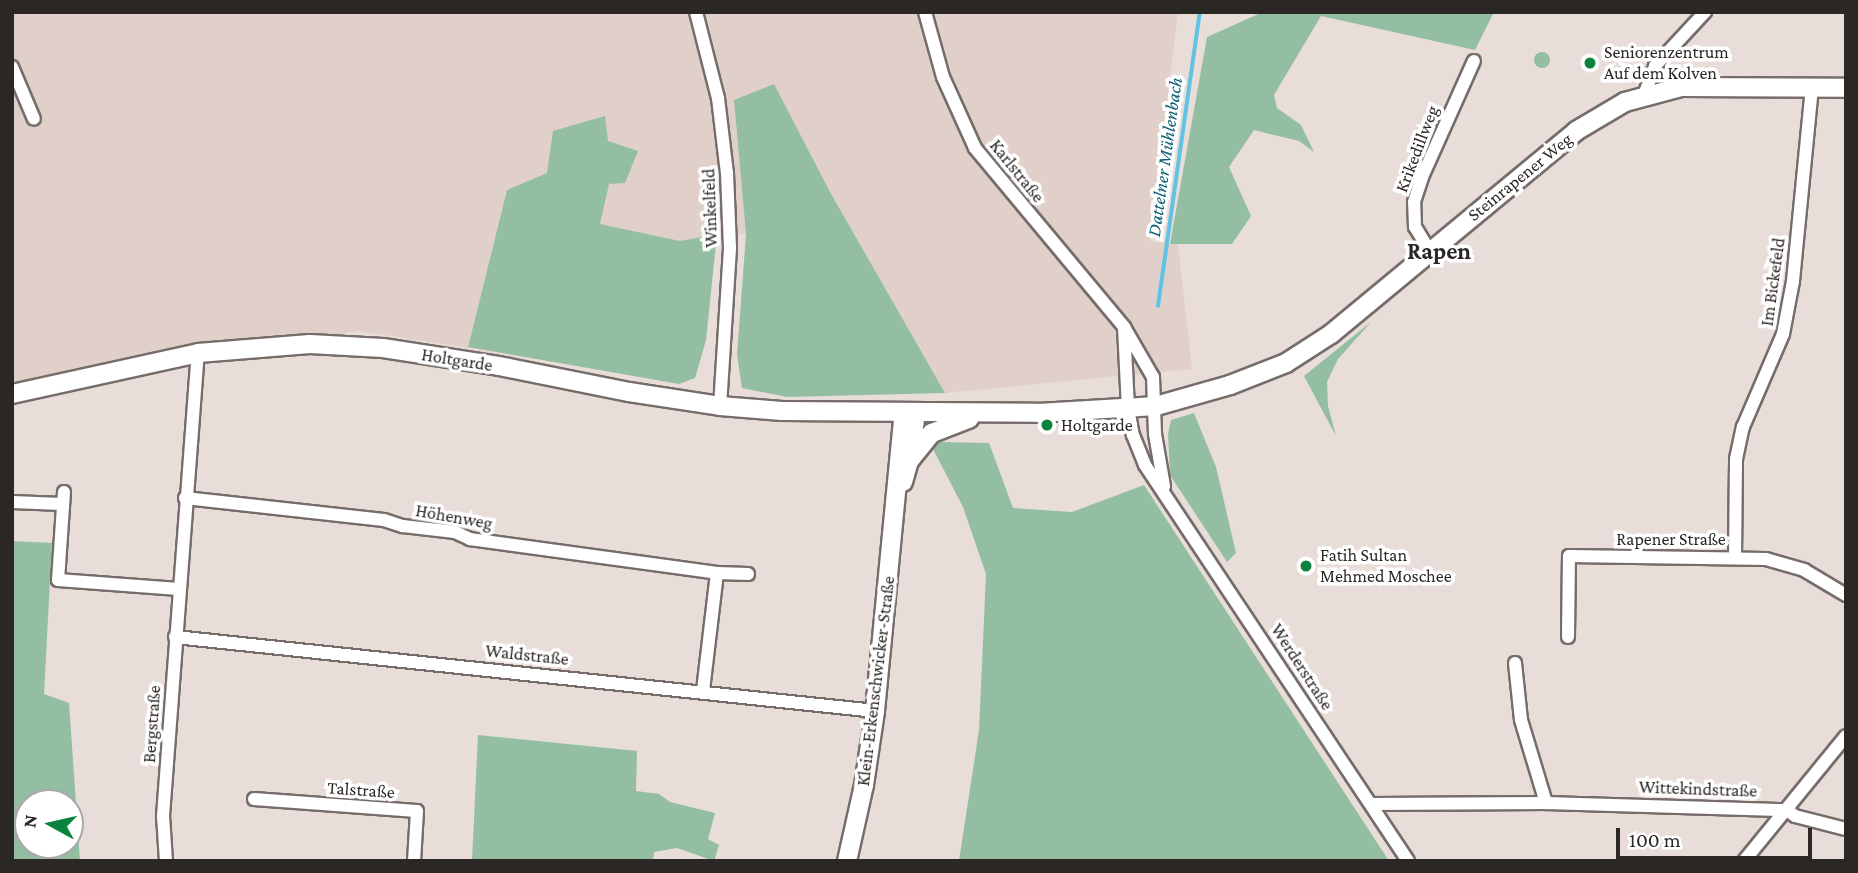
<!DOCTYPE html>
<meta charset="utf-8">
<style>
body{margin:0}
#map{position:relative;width:1858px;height:873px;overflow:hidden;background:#e8ddd9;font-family:"Crimson Pro",serif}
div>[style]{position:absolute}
.built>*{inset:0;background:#e1cfc9}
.green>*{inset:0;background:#93bea2}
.round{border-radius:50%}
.stream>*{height:3.5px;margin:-1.75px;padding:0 1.75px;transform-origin:1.75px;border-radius:1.75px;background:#60c3e3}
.roads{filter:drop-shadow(2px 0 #766d6a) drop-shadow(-2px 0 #766d6a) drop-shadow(0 2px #766d6a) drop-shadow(0 -2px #766d6a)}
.street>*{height:12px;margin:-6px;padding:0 6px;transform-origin:6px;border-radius:6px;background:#fff}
.secondary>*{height:18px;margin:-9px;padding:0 9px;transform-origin:9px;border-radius:9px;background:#fff}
.dots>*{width:19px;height:19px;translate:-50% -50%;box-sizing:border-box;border:4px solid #fff;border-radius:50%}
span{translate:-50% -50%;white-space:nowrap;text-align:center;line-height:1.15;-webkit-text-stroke:7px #fff;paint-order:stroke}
.poi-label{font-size:18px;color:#2b2725}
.left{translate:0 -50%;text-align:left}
.street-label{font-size:18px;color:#2b2725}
.water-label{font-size:19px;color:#0b5f75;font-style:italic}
.district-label{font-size:24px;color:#2b2725;font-weight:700}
.frame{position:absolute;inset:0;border:14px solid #2b2725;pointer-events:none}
.north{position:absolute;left:14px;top:789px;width:70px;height:70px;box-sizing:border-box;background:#fff;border:2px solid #aaa9a8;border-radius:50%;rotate:278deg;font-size:19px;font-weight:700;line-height:28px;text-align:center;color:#2b2725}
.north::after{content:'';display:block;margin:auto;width:24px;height:32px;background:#09833d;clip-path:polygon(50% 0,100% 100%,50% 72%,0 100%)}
.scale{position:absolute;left:1616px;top:828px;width:196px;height:32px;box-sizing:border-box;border:4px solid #2b2725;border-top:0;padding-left:9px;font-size:21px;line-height:24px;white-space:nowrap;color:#2b2725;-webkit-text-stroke:5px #fff;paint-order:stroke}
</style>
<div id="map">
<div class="built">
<i style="clip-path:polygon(12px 12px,1178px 12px,1150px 241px,1178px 245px,1192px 369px,945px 393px,830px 192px,773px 84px,734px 101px,746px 234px,717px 234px,680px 241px,600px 224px,609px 184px,638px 151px,607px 141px,605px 117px,547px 173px,507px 190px,468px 346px,610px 370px,359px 331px,12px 384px)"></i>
</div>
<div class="green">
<i style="clip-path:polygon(1263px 12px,1494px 12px,1475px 50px,1321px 16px,1274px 95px,1277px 108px,1301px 125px,1314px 152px,1299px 141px,1254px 130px,1229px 167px,1251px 216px,1232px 244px,1170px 244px,1207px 37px)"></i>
<i class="round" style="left:1534px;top:52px;width:16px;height:16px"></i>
<i style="clip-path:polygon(774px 84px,830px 192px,945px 393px,787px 397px,742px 388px,737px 355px,746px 234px,734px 100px)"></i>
<i style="clip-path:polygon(605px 116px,608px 141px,638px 151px,625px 183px,609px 184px,600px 224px,680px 241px,717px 234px,706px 340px,695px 378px,679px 384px,468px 347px,507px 190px,547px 173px,553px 131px)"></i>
<i style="clip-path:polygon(1371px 322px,1338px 359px,1327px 382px,1328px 406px,1336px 436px,1304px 376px)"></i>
<i style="clip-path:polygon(1194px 413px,1216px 467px,1236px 553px,1227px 562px,1170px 475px,1168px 434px,1171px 420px)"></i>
<i style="clip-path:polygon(939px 442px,989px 443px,1013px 508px,1072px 512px,1144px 485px,1389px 861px,959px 861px,979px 730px,986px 574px,963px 507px,933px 449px)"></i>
<i style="clip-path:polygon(evenodd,12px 541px,52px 543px,44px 694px,69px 703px,80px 861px,12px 861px,12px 541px,28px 803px,70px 803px,70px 845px,28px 845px,28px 803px)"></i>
<i style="clip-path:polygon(478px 735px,637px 751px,636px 791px,659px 794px,670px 802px,715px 813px,708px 839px,719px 845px,714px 861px,677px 848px,654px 852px,653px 861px,472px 861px)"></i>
</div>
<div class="stream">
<i style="left:1158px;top:306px;width:297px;rotate:-81.9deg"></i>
</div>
<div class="roads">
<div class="street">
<i style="left:696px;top:12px;width:89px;rotate:75.7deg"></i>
<i style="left:718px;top:98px;width:76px;rotate:83.2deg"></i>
<i style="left:727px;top:173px;width:75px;rotate:87.7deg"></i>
<i style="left:730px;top:248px;width:158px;rotate:93.6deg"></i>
<i style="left:925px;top:12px;width:67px;rotate:74.5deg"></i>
<i style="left:943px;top:77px;width:78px;rotate:65.7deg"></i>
<i style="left:975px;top:148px;width:233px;rotate:50.2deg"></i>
<i style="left:1124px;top:327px;width:58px;rotate:59.9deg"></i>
<i style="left:1153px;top:377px;width:57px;rotate:88deg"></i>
<i style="left:1155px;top:434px;width:53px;rotate:80.2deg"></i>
<i style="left:12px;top:67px;width:56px;rotate:67.1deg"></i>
<i style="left:1644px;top:95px;width:31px;rotate:-69deg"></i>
<i style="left:1655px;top:66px;width:74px;rotate:-47.2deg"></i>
<i style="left:1429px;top:250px;width:27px;rotate:-121deg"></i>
<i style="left:1415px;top:227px;width:25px;rotate:-92deg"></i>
<i style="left:1414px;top:202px;width:26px;rotate:-72deg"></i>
<i style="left:1422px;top:177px;width:127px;rotate:-65.9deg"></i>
<i style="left:1124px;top:327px;width:81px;rotate:87.2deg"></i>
<i style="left:1128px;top:408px;width:27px;rotate:80deg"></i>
<i style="left:1133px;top:435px;width:32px;rotate:68deg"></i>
<i style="left:1145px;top:465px;width:475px;rotate:56.4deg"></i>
<i style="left:64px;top:492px;width:88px;rotate:93.9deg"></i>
<i style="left:58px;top:580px;width:121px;rotate:4.3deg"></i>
<i style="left:185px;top:498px;width:200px;rotate:6.3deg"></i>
<i style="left:384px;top:520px;width:20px;rotate:18deg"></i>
<i style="left:403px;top:526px;width:52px;rotate:6.6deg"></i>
<i style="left:455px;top:532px;width:17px;rotate:25deg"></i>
<i style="left:470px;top:539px;width:249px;rotate:7.8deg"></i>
<i style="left:717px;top:573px;width:118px;rotate:96.8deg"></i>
<i style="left:12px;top:502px;width:50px;rotate:2.3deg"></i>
<i style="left:1735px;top:557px;width:98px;rotate:-89.4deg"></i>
<i style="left:1736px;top:459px;width:33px;rotate:-78deg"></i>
<i style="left:1743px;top:427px;width:101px;rotate:-66.7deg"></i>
<i style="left:1783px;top:334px;width:54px;rotate:-79.3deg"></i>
<i style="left:1793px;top:281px;width:195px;rotate:-84.4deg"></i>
<i style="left:717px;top:573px;width:31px;rotate:2deg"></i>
<i style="left:175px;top:637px;width:704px;rotate:6.03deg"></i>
<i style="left:1568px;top:637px;width:81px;rotate:-89.3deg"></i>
<i style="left:1569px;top:556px;width:197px;rotate:0.9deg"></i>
<i style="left:1766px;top:559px;width:40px;rotate:16deg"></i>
<i style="left:1804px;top:570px;width:49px;rotate:30.8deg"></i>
<i style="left:1515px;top:663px;width:57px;rotate:84deg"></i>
<i style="left:1521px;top:720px;width:87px;rotate:73.2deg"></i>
<i style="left:254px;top:799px;width:163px;rotate:4.2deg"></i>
<i style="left:417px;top:811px;width:50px;rotate:93.4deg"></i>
<i style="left:1371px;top:804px;width:175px;rotate:-0.3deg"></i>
<i style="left:1546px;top:803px;width:241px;rotate:1.7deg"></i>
<i style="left:1787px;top:810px;width:10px;rotate:37deg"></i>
<i style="left:1795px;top:816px;width:53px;rotate:14.3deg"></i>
<i style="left:166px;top:861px;width:45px;rotate:-93.8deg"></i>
<i style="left:163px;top:816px;width:464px;rotate:-85.7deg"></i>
<i style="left:1744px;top:861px;width:161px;rotate:-50.8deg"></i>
</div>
<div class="secondary">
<i style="left:12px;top:394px;width:190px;rotate:-12.4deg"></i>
<i style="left:198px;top:353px;width:112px;rotate:-4.6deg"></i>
<i style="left:310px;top:344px;width:73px;rotate:3.1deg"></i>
<i style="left:383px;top:348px;width:117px;rotate:8.8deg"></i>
<i style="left:499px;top:366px;width:133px;rotate:11.3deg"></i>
<i style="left:629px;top:392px;width:92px;rotate:8.7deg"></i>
<i style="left:720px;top:406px;width:62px;rotate:4.6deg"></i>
<i style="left:782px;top:411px;width:256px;rotate:0.4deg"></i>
<i style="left:1038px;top:413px;width:118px;rotate:-3.4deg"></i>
<i style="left:1156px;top:406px;width:77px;rotate:-15.8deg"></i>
<i style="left:1230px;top:385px;width:60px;rotate:-21.4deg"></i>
<i style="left:1286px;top:363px;width:54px;rotate:-32.8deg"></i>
<i style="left:1331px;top:334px;width:318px;rotate:-39.6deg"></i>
<i style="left:1576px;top:131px;width:57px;rotate:-30.6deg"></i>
<i style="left:1625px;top:102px;width:58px;rotate:-15deg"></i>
<i style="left:1681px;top:87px;width:165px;rotate:0.3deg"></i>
<i style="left:910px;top:457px;width:45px;rotate:-82.4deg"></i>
<i style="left:903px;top:482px;width:22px;rotate:-74deg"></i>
<i style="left:909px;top:461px;width:36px;rotate:-51deg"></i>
<i style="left:932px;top:433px;width:40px;rotate:-21deg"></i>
<i style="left:847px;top:861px;width:78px;rotate:-77.4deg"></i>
<i style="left:864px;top:785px;width:75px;rotate:-81.5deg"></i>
<i style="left:875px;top:711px;width:300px;rotate:-84.5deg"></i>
</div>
</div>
<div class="dots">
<i style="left:1590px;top:63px;background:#09833d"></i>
<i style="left:1047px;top:425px;background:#09833d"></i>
<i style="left:1306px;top:566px;background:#09833d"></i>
</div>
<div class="poi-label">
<span class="left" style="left:1604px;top:63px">Seniorenzentrum<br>Auf dem Kolven</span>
<span class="left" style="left:1061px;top:425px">Holtgarde</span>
<span class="left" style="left:1320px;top:566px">Fatih Sultan<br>Mehmed Moschee</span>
</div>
<div class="street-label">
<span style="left:1417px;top:149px;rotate:-69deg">Krikedillweg</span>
<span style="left:1017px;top:171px;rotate:51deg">Karlstraße</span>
<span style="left:1520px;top:177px;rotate:-39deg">Steinrapener Weg</span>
<span style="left:710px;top:208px;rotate:-92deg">Winkelfeld</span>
<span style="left:1773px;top:282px;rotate:-82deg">Im Bickefeld</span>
<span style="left:457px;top:360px;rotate:9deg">Holtgarde</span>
<span style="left:454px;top:517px;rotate:10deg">Höhenweg</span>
<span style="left:1671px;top:539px">Rapener Straße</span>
<span style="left:527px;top:655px;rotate:6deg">Waldstraße</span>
<span style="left:1302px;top:667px;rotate:57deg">Werderstraße</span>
<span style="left:876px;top:681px;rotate:-83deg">Klein-Erkenschwicker-Straße</span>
<span style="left:152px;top:724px;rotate:-86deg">Bergstraße</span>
<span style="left:1698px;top:789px;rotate:2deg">Wittekindstraße</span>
<span style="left:361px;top:790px;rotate:4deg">Talstraße</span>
</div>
<div class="water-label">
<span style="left:1165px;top:157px;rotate:-82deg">Dattelner Mühlenbach</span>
</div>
<div class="district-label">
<span style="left:1439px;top:251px">Rapen</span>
</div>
<div class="frame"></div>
<div class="north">N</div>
<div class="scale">100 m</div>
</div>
